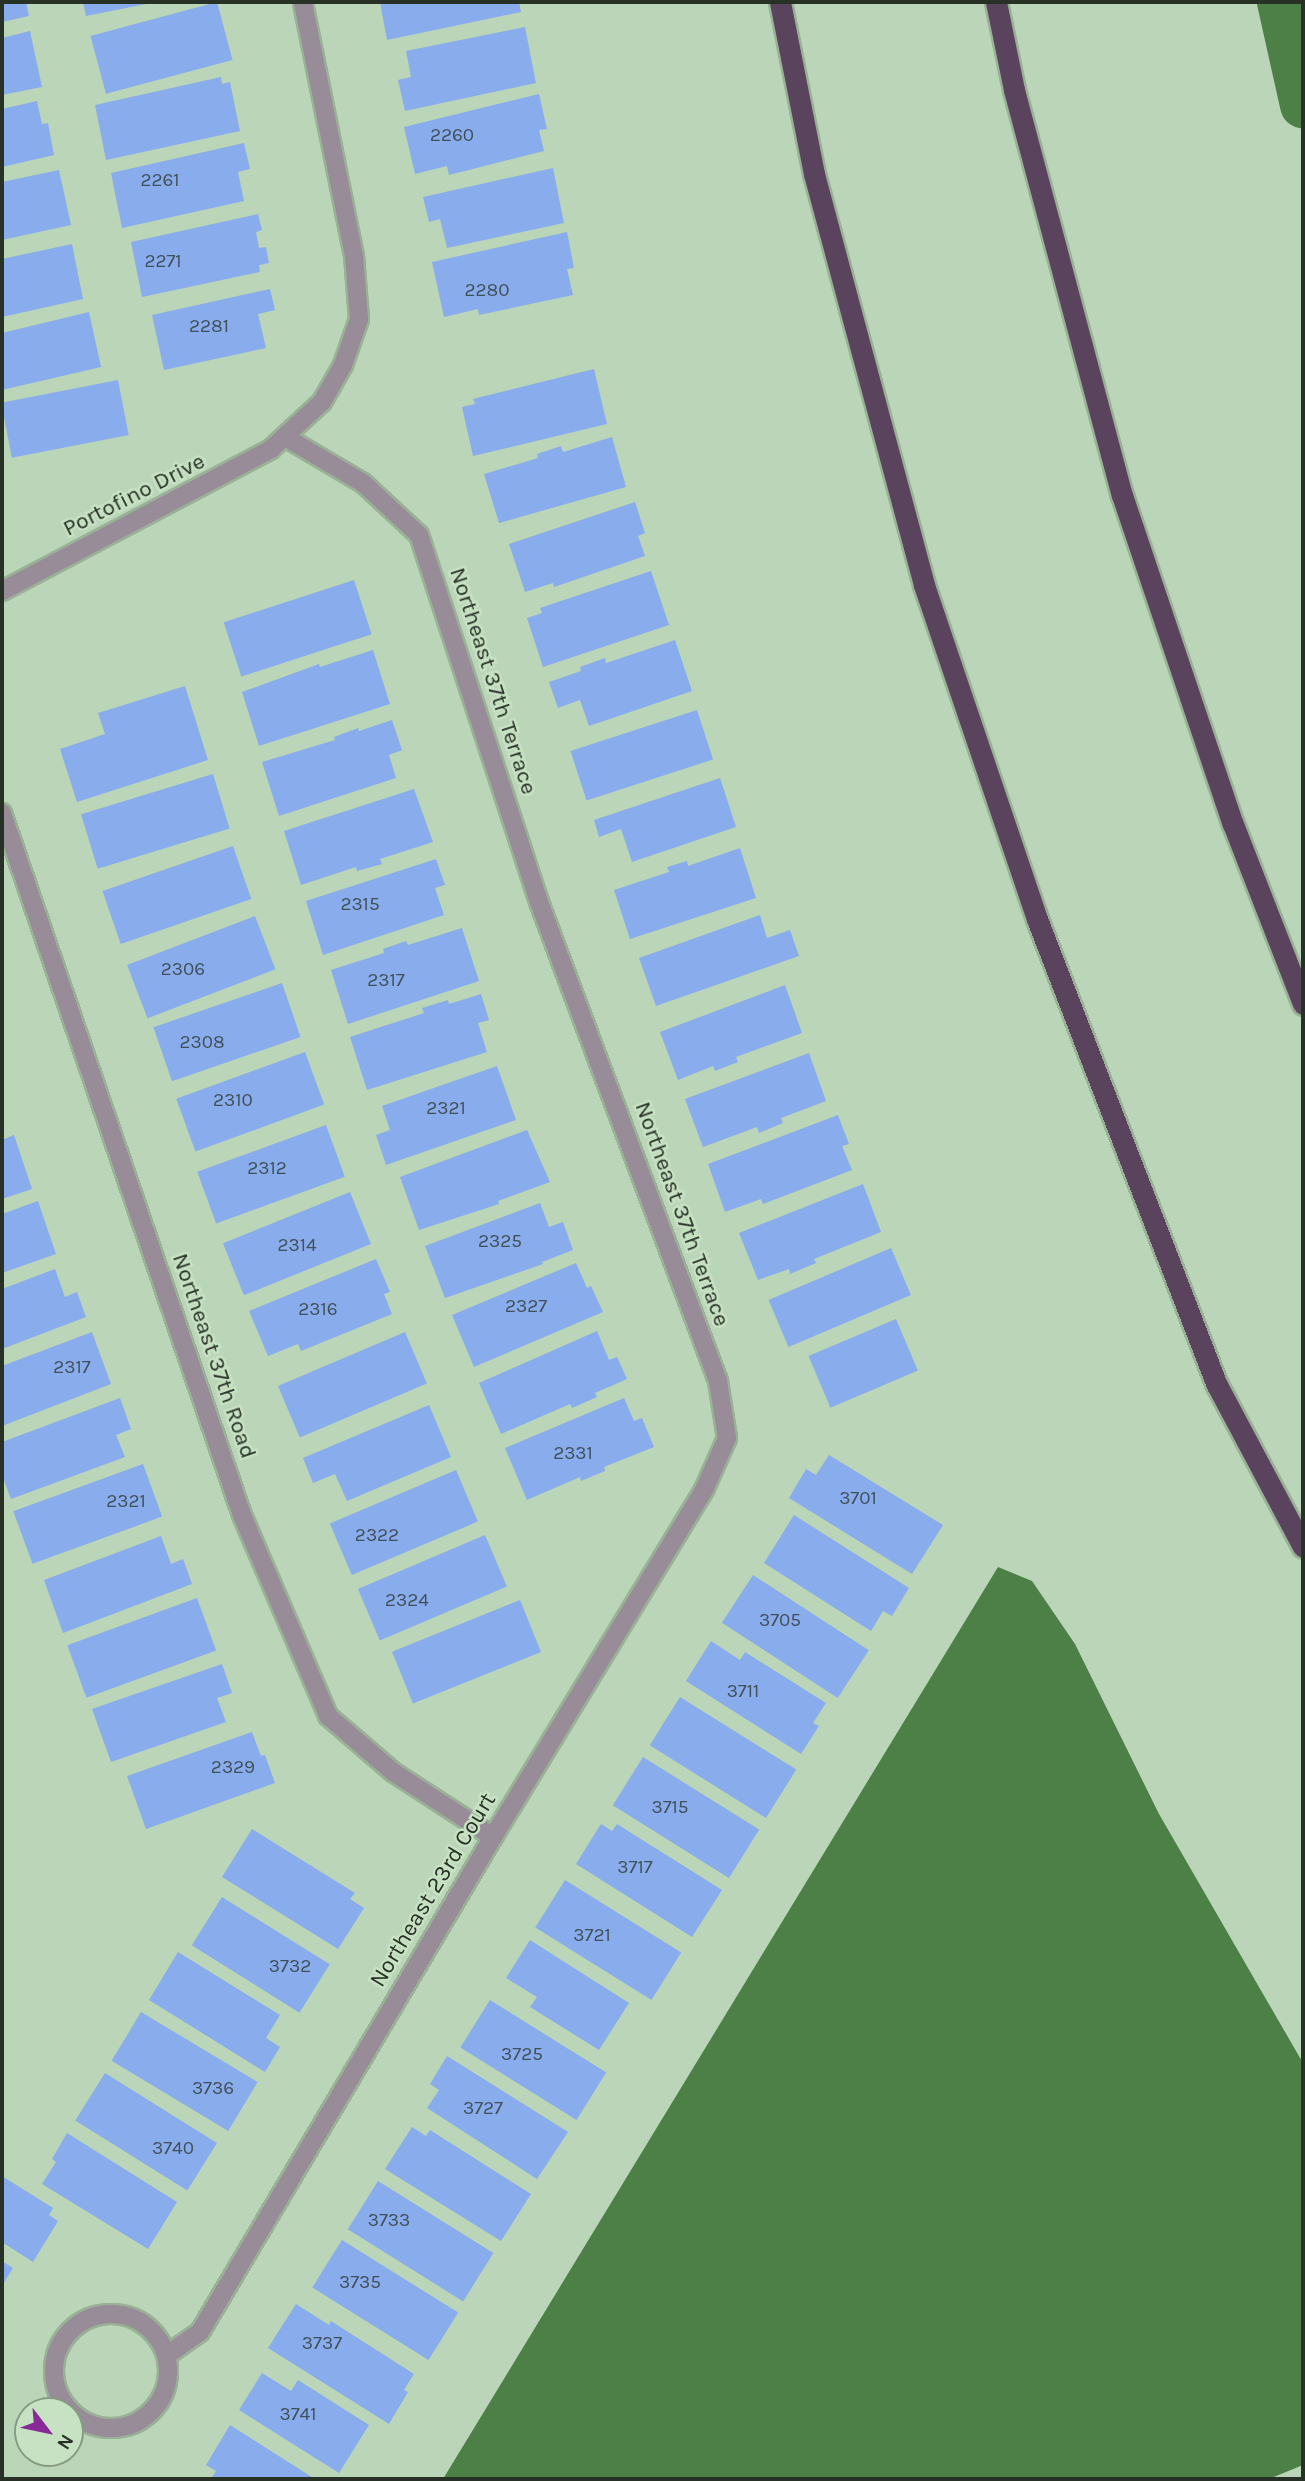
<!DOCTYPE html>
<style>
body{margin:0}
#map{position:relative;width:1305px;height:2481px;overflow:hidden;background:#bad5b7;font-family:Karla,sans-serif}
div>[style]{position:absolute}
.water>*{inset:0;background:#4c8047}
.canal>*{height:46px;margin:-23px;padding:0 23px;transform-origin:23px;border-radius:23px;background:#4c8047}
.building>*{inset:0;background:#89aced;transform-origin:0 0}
.roads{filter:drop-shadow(2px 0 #9ab197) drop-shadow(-2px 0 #9ab197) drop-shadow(0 2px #9ab197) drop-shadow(0 -2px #9ab197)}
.street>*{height:18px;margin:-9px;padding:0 9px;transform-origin:9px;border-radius:9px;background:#978c98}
.street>.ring{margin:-9px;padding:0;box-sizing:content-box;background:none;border:18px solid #978c98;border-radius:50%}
.highway>*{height:21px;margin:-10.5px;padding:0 10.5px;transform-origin:10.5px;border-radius:10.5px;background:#5a445d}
span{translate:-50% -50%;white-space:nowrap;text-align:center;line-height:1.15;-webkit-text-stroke:5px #c7e2c3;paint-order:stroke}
.number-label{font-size:19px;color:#405058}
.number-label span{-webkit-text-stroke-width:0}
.street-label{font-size:23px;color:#273126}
.frame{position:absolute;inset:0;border:4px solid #273126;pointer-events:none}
.north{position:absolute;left:14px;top:2397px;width:70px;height:70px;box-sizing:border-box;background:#c7e2c3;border:2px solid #879b84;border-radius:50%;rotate:122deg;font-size:19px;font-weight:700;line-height:28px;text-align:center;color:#273126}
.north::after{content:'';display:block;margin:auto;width:24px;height:32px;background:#872a95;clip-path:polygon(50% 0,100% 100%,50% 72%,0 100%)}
</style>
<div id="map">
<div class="water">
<i style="clip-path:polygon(998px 1567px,1032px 1581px,1075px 1644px,1159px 1814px,1303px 2063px,1303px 2465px,1269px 2479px,443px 2479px)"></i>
</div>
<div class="canal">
<i style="left:1280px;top:2px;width:106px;rotate:77.4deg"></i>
</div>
<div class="building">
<i style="clip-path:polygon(2px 2px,26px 2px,29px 16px,2px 22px)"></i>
<i style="clip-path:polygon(83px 2px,151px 2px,151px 3px,86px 16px)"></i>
<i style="left:217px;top:2px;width:60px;height:131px;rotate:75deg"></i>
<i style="clip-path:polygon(380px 2px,519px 2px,521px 12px,387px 40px)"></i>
<i style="clip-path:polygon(525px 27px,536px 83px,405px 111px,398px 80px,411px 77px,406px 51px)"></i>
<i style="clip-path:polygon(30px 31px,42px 87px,2px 95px,2px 38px)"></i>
<i style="clip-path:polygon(221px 77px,222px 84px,230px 82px,240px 131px,106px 160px,95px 105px)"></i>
<i style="clip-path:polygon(539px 94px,547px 129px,539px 130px,544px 151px,449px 175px,447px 166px,415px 174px,404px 127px)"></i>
<i style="clip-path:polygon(37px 101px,42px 124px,48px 123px,54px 155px,2px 167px,2px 109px)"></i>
<i style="clip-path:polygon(244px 143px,250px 169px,238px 172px,244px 201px,122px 228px,111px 173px)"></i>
<i style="clip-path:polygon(553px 168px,564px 223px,447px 248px,440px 219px,429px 222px,423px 197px)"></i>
<i style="clip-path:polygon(59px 170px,71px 225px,2px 240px,2px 182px)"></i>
<i style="clip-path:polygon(258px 214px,262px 230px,256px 232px,259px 248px,266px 247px,269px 263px,259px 265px,260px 272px,142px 297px,131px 242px)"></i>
<i style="clip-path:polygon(567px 232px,574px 268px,567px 269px,573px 295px,479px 315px,478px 309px,444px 317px,432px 262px)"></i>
<i style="clip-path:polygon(72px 244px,83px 299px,2px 317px,2px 259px)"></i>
<i style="clip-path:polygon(270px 289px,275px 310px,258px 314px,266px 348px,164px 370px,152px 315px)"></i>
<i style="clip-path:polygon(89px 312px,101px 367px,2px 390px,2px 333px)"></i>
<i style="clip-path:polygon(594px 369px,607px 424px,473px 456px,462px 407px,475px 404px,473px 399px)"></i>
<i style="left:118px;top:380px;width:56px;height:119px;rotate:79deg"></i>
<i style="clip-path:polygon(612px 437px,626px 487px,499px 523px,484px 474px,538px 458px,537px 454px,561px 446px,563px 452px)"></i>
<i style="clip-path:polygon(635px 502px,645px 533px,638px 536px,645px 556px,554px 587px,553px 583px,525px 592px,509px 544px)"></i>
<i style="clip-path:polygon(651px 571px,669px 625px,543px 667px,527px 618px,542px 613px,540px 608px)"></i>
<i style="left:354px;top:580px;width:57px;height:137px;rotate:72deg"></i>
<i style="clip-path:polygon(675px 640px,692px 691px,589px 726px,580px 700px,558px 708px,549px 682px,581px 671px,580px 667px,605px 658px,606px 663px)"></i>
<i style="clip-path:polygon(373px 650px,390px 704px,259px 746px,242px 692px,319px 664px,320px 667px)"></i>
<i style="clip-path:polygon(185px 686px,208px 760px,77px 802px,60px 749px,105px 734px,98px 713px)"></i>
<i style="left:697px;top:710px;width:52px;height:133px;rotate:72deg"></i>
<i style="clip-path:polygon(392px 720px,402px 750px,389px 755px,396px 778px,279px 816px,262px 762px,335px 740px,334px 737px,358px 728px,359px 731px)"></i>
<i style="left:213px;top:774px;width:57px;height:138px;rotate:73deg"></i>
<i style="clip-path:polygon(720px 778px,736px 827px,632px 862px,621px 829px,599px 837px,594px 820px)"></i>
<i style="clip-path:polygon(414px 789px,433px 842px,380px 859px,382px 864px,357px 871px,356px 867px,301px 885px,284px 831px)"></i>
<i style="left:233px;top:846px;width:56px;height:138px;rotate:71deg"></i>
<i style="clip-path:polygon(740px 848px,756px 898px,630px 939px,614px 890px,669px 872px,667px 867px,687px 861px,688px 866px)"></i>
<i style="clip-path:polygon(436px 859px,445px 885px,435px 888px,444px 915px,323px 955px,306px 901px)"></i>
<i style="clip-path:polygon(760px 915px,767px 938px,790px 930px,799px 956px,656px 1006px,639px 958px)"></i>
<i style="left:255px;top:916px;width:57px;height:137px;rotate:69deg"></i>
<i style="clip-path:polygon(462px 928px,479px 981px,348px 1024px,331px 970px,384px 953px,383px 949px,406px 941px,408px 945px)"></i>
<i style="left:282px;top:983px;width:57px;height:136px;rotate:71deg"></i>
<i style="clip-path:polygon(785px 985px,802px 1033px,736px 1057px,738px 1062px,715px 1071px,713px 1066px,678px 1080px,660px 1032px)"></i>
<i style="clip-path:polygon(481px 994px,489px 1020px,478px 1023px,487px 1052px,367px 1090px,350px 1037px,424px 1013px,422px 1008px,448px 1000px,449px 1004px)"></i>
<i style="left:305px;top:1052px;width:56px;height:137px;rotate:70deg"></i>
<i style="clip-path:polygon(809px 1053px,826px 1101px,781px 1118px,783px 1123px,759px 1133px,757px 1127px,703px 1147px,685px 1099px)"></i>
<i style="clip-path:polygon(497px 1066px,516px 1120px,386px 1165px,376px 1135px,390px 1130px,382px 1106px)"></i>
<i style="clip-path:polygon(838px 1115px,849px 1144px,842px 1146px,852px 1170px,763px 1204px,761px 1199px,725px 1212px,708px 1164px)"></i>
<i style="left:326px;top:1125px;width:55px;height:137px;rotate:70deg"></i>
<i style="clip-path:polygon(527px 1130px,550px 1182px,498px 1201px,499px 1204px,419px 1230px,400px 1177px)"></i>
<i style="clip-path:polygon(14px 1135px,32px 1189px,2px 1199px,2px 1140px)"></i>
<i style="clip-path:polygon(863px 1184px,881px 1232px,814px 1259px,816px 1263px,790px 1274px,789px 1269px,758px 1280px,739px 1233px)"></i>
<i style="left:350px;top:1192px;width:56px;height:137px;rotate:68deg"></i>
<i style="clip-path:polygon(38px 1201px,56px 1254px,2px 1273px,2px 1214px)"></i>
<i style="clip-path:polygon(540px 1203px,549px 1227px,563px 1222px,573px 1250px,542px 1262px,543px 1264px,445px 1298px,425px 1246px)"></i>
<i style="left:891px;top:1248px;width:51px;height:133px;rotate:67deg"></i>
<i style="clip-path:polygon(376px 1259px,390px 1292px,384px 1294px,392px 1314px,301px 1351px,298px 1344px,268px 1356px,249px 1311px)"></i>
<i style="clip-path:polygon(576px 1263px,587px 1288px,591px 1286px,603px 1312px,474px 1367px,452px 1315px)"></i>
<i style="clip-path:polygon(55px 1269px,65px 1297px,77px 1292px,86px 1317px,2px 1349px,2px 1289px)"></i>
<i style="left:896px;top:1319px;width:56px;height:95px;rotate:67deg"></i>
<i style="clip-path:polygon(597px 1331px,609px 1360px,617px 1357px,627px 1379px,595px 1393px,597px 1397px,572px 1408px,570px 1404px,501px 1434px,479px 1383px)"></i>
<i style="clip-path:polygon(92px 1332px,111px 1384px,2px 1426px,2px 1366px)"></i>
<i style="left:405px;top:1332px;width:56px;height:138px;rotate:67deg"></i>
<i style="clip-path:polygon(120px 1398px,131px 1429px,116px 1435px,125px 1457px,11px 1499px,2px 1475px,2px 1442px)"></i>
<i style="clip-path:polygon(624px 1398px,634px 1421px,642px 1418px,654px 1447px,604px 1467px,605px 1471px,581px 1481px,580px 1477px,527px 1500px,505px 1448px)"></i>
<i style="clip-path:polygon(429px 1405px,451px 1457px,347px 1501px,335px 1474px,313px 1483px,303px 1458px)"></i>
<i style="clip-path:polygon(829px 1455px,943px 1525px,912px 1574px,789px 1498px,806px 1469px,816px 1475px)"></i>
<i style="left:143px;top:1464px;width:56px;height:138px;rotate:70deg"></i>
<i style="left:456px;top:1470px;width:56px;height:137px;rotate:67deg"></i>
<i style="clip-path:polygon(794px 1515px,909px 1588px,892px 1616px,883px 1611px,871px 1631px,764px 1563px)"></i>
<i style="left:485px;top:1535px;width:56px;height:138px;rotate:67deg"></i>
<i style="clip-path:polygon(161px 1536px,171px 1564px,183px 1559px,192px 1584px,63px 1633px,44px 1580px)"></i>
<i style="left:753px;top:1575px;width:138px;height:57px;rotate:33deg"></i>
<i style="left:197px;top:1598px;width:56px;height:138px;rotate:70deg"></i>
<i style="left:520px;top:1600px;width:56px;height:138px;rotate:68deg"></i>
<i style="clip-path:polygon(711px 1641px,740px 1660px,745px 1652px,826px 1703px,813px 1723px,819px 1726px,801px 1754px,686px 1681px)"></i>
<i style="clip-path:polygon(222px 1664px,232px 1693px,217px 1698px,226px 1722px,111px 1762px,92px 1709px)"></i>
<i style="left:680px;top:1697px;width:137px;height:57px;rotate:32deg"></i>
<i style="clip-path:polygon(252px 1732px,261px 1756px,265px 1755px,275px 1783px,146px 1829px,127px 1776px)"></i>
<i style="left:643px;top:1757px;width:137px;height:57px;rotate:32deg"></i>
<i style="clip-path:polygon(601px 1824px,612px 1831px,617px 1824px,722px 1890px,692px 1937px,576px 1864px)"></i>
<i style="clip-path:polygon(252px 1829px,355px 1893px,350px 1899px,364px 1908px,338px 1949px,222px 1877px)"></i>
<i style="left:565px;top:1880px;width:137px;height:56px;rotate:32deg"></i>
<i style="left:222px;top:1897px;width:127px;height:57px;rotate:32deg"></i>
<i style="clip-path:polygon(530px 1940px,629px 2003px,599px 2050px,530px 2007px,537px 1997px,506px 1978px)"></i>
<i style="clip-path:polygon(178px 1952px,280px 2015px,266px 2038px,280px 2047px,265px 2072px,149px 2000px)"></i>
<i style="left:490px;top:2000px;width:137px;height:56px;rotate:32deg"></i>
<i style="left:141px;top:2012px;width:136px;height:57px;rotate:31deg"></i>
<i style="clip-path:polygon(447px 2056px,568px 2132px,537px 2179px,427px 2108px,439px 2090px,430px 2084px)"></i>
<i style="left:105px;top:2073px;width:132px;height:56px;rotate:32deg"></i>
<i style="clip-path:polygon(412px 2127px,426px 2136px,430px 2130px,531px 2194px,501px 2241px,385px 2169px)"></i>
<i style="clip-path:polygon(67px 2133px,177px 2202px,148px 2249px,42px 2184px,56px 2162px,52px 2159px)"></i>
<i style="clip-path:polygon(2px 2176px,53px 2208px,49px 2215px,58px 2221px,33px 2262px,2px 2242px)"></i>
<i style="left:378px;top:2181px;width:136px;height:57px;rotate:32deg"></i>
<i style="left:342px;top:2240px;width:137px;height:56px;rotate:32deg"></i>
<i style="clip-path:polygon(2px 2261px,13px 2268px,2px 2286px)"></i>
<i style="clip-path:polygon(296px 2304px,329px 2325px,331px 2321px,414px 2374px,404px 2390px,408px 2392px,389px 2424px,268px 2348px)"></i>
<i style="clip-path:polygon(262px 2373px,291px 2391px,298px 2380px,369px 2425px,339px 2473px,239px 2410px)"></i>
<i style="clip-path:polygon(230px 2425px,315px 2479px,211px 2479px,216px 2471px,206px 2465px)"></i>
</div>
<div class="roads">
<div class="street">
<i style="left:2px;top:591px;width:304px;rotate:-27.8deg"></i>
<i style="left:271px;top:449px;width:69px;rotate:-42.7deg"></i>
<i style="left:322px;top:402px;width:43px;rotate:-60.4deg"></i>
<i style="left:343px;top:365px;width:49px;rotate:-70.8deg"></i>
<i style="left:359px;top:319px;width:63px;rotate:-94.5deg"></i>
<i style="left:354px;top:256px;width:259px;rotate:-101.4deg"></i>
<i style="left:2px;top:813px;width:742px;rotate:71.13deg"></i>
<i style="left:242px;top:1515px;width:219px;rotate:66.8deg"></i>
<i style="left:328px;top:1716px;width:86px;rotate:40.7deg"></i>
<i style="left:393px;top:1772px;width:119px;rotate:33deg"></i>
<i class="ring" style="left:54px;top:2314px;width:96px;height:96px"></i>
<i style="left:167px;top:2355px;width:40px;rotate:-34.9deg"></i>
<i style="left:200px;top:2332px;width:575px;rotate:-59.38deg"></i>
<i style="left:493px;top:1837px;width:406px;rotate:-58.7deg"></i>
<i style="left:704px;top:1490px;width:57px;rotate:-66.1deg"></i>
<i style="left:727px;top:1438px;width:58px;rotate:-99deg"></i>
<i style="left:718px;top:1381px;width:511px;rotate:-110.49deg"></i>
<i style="left:539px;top:902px;width:386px;rotate:-108.1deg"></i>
<i style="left:419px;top:535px;width:76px;rotate:-137.1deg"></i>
<i style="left:363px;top:483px;width:91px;rotate:-149.5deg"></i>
</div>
<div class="highway">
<i style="left:780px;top:2px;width:175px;rotate:78.8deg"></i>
<i style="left:814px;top:174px;width:425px;rotate:75deg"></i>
<i style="left:924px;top:585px;width:353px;rotate:71.3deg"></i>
<i style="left:1037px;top:919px;width:500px;rotate:68.9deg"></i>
<i style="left:1217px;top:1385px;width:183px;rotate:62deg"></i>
<i style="left:996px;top:2px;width:90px;rotate:78.4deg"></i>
<i style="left:1014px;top:90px;width:419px;rotate:75.1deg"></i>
<i style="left:1122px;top:495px;width:347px;rotate:71.4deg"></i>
<i style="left:1233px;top:824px;width:193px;rotate:68.7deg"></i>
</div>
</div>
<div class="number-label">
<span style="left:452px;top:136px">2260</span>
<span style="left:160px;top:181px">2261</span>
<span style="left:163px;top:262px">2271</span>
<span style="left:487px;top:291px">2280</span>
<span style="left:209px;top:327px">2281</span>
<span style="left:360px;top:905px">2315</span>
<span style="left:183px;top:970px">2306</span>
<span style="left:386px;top:981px">2317</span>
<span style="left:202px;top:1043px">2308</span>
<span style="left:233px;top:1101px">2310</span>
<span style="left:446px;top:1109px">2321</span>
<span style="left:267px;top:1169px">2312</span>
<span style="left:500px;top:1242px">2325</span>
<span style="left:297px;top:1246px">2314</span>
<span style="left:526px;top:1307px">2327</span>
<span style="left:318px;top:1310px">2316</span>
<span style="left:72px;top:1368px">2317</span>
<span style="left:573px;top:1454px">2331</span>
<span style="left:858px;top:1499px">3701</span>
<span style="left:126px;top:1502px">2321</span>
<span style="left:377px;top:1536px">2322</span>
<span style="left:407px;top:1601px">2324</span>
<span style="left:780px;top:1621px">3705</span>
<span style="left:743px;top:1692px">3711</span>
<span style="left:233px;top:1768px">2329</span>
<span style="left:670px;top:1808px">3715</span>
<span style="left:635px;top:1868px">3717</span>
<span style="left:592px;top:1936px">3721</span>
<span style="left:290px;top:1967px">3732</span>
<span style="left:522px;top:2055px">3725</span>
<span style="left:213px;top:2089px">3736</span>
<span style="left:483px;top:2109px">3727</span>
<span style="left:173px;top:2149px">3740</span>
<span style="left:389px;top:2221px">3733</span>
<span style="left:360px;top:2283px">3735</span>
<span style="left:322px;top:2344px">3737</span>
<span style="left:298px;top:2415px">3741</span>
</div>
<div class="street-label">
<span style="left:134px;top:495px;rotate:-27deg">Portofino Drive</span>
<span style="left:493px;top:681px;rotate:72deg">Northeast 37th Terrace</span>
<span style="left:682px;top:1214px;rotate:70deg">Northeast 37th Terrace</span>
<span style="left:214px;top:1356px;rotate:71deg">Northeast 37th Road</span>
<span style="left:433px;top:1890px;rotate:-59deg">Northeast 23rd Court</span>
</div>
<div class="frame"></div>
<div class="north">N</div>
</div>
